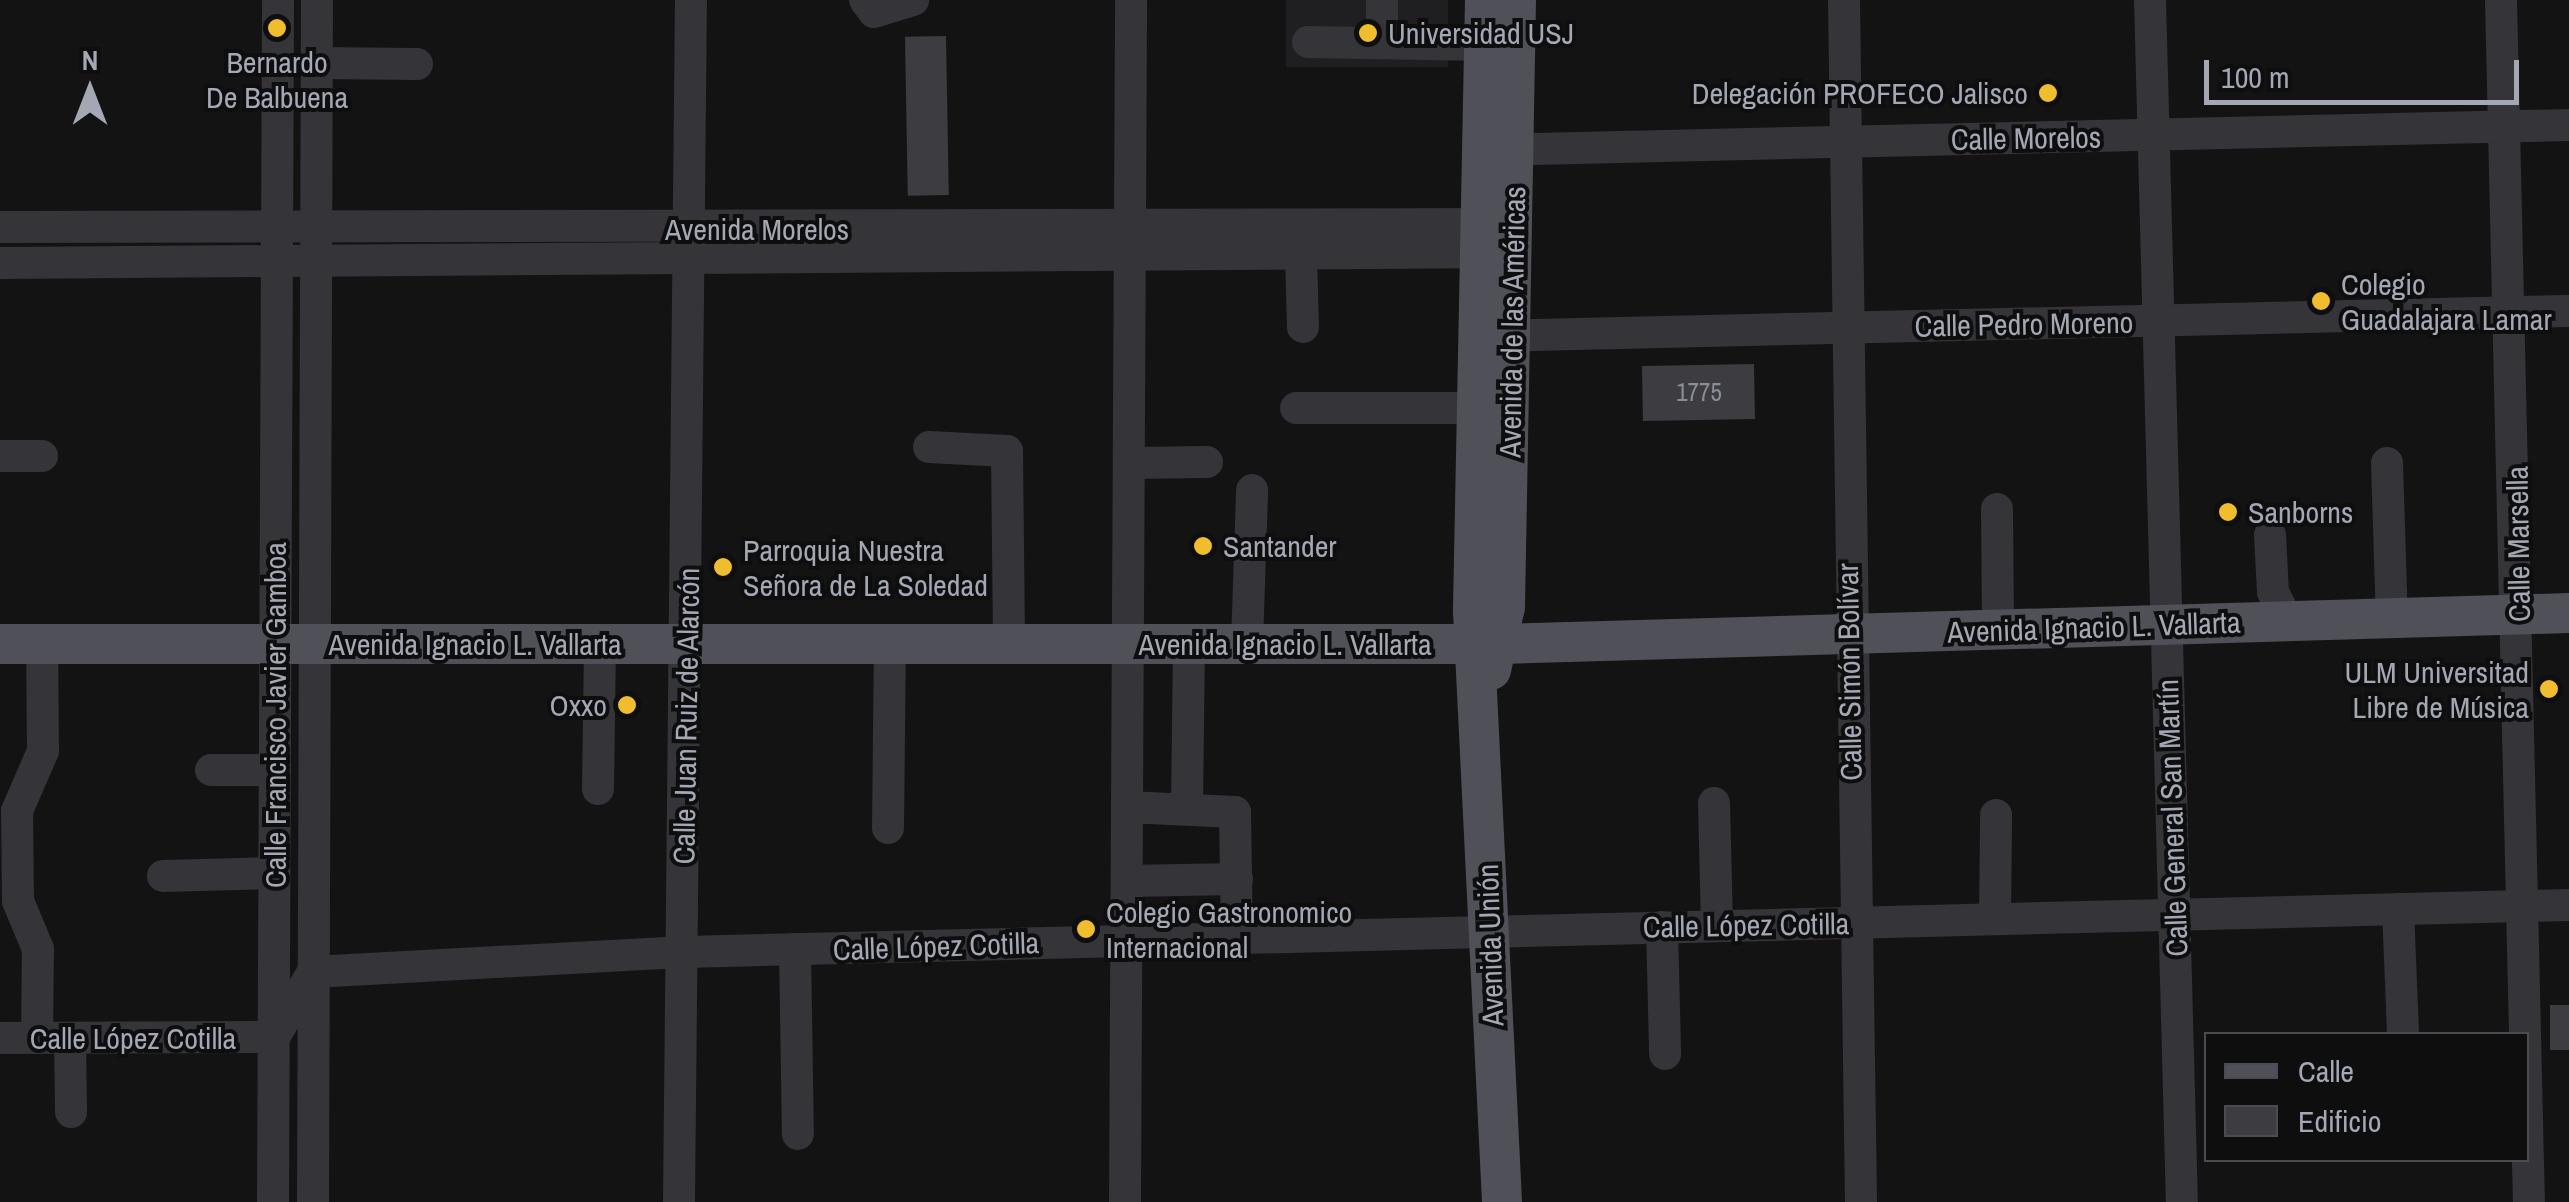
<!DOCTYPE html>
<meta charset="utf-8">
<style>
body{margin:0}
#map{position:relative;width:2569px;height:1202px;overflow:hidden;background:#131314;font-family:"Archivo Narrow",sans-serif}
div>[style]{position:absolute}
.built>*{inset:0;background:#1f1f21;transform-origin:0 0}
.building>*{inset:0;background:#3d3d41;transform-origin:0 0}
.minor>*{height:32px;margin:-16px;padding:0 16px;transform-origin:16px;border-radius:16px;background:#343439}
.major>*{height:40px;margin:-20px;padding:0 20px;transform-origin:20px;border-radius:20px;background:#505158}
.dots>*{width:28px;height:28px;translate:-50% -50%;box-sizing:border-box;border:5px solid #0e0e0f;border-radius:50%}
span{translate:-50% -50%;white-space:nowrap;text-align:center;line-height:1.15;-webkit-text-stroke:8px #0e0e0f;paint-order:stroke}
.number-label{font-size:25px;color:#8a8d98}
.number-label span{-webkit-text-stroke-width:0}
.poi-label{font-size:30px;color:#a4a8b5}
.left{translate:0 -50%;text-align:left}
.right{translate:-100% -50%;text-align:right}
.street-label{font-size:30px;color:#a4a8b5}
.legend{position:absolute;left:2204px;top:1032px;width:325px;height:130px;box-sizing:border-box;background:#0e0e0f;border:2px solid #4a4c51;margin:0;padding:12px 18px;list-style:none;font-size:30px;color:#a4a8b5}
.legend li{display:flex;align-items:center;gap:20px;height:50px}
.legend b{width:50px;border:2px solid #4a4c51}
.north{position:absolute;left:40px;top:40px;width:100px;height:100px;-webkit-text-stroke:8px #0e0e0f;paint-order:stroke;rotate:0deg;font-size:28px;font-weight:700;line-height:40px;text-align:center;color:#a4a8b5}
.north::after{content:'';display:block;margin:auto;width:35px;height:45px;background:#a4a8b5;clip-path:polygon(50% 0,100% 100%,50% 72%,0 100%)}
.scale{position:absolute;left:2204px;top:60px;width:315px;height:45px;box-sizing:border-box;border:5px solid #a4a8b5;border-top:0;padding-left:12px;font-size:30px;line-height:35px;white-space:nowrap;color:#a4a8b5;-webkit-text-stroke:8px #0e0e0f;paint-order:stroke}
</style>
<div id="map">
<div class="built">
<i style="left:1286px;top:0;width:162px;height:67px"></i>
</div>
<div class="building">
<i style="left:946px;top:36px;width:159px;height:41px;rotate:89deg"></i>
<i style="left:1754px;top:364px;width:55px;height:112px;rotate:89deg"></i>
<i style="left:2550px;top:1005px;width:19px;height:45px"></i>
</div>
<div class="minor">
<i style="left:865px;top:0;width:15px;rotate:53deg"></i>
<i style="left:874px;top:12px;width:41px;rotate:-17.1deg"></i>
<i style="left:1382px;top:0;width:43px;rotate:90deg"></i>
<i style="left:1844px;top:0;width:1202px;rotate:89.19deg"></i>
<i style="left:2150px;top:0;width:1202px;rotate:88.48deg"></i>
<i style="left:2501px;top:0;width:1202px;rotate:88.67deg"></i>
<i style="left:1308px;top:42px;width:176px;rotate:1deg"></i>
<i style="left:317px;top:63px;width:100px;rotate:0.6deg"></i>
<i style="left:1492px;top:150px;width:1077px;rotate:-1.33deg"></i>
<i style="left:0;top:227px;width:1505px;rotate:-0.11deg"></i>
<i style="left:1301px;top:252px;width:75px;rotate:88.5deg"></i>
<i style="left:0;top:263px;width:1505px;rotate:-0.42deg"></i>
<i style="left:1489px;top:336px;width:1080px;rotate:-1.33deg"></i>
<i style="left:1296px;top:408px;width:182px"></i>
<i style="left:929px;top:447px;width:78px;rotate:2.9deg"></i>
<i style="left:1007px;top:451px;width:193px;rotate:89.4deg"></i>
<i style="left:0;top:456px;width:42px"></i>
<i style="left:1130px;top:463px;width:77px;rotate:-0.7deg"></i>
<i style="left:2387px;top:463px;width:155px;rotate:88.2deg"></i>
<i style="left:1997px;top:509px;width:121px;rotate:89.5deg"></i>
<i style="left:2270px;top:535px;width:57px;rotate:87deg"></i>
<i style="left:2273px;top:592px;width:33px;rotate:63deg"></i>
<i style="left:1247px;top:644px;width:154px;rotate:-88.1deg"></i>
<i style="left:211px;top:770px;width:64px"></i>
<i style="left:598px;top:789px;width:145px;rotate:-89.2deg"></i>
<i style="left:1714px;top:803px;width:123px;rotate:88.6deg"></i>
<i style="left:1127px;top:807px;width:108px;rotate:2.7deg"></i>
<i style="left:1235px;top:812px;width:126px;rotate:89.1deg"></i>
<i style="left:1187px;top:807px;width:163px;rotate:-89.3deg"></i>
<i style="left:888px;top:828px;width:184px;rotate:-89.4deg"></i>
<i style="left:163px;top:876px;width:111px;rotate:-1.5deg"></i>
<i style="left:1127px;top:881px;width:110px;rotate:-1deg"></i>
<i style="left:2398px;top:909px;width:125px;rotate:87.7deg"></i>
<i style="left:1995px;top:919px;width:104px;rotate:-89.4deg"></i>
<i style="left:1662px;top:927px;width:127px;rotate:88.6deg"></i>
<i style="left:795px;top:949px;width:185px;rotate:89.1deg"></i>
<i style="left:0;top:1038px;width:274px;rotate:-0.2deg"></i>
<i style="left:274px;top:1037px;width:76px;rotate:-59deg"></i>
<i style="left:313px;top:972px;width:372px;rotate:-3.1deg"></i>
<i style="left:684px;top:952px;width:1886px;rotate:-1.43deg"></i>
<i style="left:37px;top:1038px;width:89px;rotate:-89.4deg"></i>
<i style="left:38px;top:949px;width:52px;rotate:-112.6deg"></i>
<i style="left:18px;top:901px;width:90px;rotate:-90.6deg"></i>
<i style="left:17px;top:811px;width:65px;rotate:-66.6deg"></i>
<i style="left:43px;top:751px;width:107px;rotate:-90.5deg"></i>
<i style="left:70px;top:1038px;width:74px;rotate:89.2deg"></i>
<i style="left:273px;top:1202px;width:1202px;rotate:-89.76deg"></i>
<i style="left:313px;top:1202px;width:1202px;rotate:-89.81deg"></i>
<i style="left:679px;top:1202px;width:1202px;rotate:-89.43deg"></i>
<i style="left:1125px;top:1202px;width:1202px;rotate:-89.71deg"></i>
</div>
<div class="major">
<i style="left:1485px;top:0;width:611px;rotate:91.13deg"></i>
<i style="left:1473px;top:611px;width:592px;rotate:87.19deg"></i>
<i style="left:0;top:644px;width:1502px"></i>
<i style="left:1502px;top:644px;width:1067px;rotate:-1.66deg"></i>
<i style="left:1491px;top:670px;width:65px;rotate:-77.5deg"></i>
<i style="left:1505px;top:607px;width:607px;rotate:-88.96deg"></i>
</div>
<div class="dots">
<i style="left:277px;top:28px;background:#f0bd2f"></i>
<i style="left:1368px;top:33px;background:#f0bd2f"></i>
<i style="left:2048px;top:93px;background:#f0bd2f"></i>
<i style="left:2321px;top:301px;background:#f0bd2f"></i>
<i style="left:2228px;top:512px;background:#f0bd2f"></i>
<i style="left:1203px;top:546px;background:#f0bd2f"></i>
<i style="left:723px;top:567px;background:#f0bd2f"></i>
<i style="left:2549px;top:689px;background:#f0bd2f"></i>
<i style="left:627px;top:705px;background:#f0bd2f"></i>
<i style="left:1086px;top:929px;background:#f0bd2f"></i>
</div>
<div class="number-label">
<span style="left:1699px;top:392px">1775</span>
</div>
<div class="poi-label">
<span class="left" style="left:1388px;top:33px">Universidad USJ</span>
<span style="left:277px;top:79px">Bernardo<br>De Balbuena</span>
<span class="right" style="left:2028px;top:93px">Delegación PROFECO Jalisco</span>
<span class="left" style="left:2341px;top:301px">Colegio<br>Guadalajara Lamar</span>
<span class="left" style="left:2248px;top:512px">Sanborns</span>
<span class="left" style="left:1223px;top:546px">Santander</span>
<span class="left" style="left:743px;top:567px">Parroquia Nuestra<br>Señora de La Soledad</span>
<span class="right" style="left:2529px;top:689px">ULM Universitad<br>Libre de Música</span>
<span class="right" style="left:607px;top:705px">Oxxo</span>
<span class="left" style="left:1106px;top:929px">Colegio Gastronomico<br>Internacional</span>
</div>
<div class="street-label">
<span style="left:2026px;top:138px;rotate:-1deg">Calle Morelos</span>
<span style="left:757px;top:229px">Avenida Morelos</span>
<span style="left:1512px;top:322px;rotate:-89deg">Avenida de las Américas</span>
<span style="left:2024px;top:324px;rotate:-1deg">Calle Pedro Moreno</span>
<span style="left:2518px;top:544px;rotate:-91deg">Calle Marsella</span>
<span style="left:2094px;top:627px;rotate:-2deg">Avenida Ignacio L. Vallarta</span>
<span style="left:475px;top:644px">Avenida Ignacio L. Vallarta</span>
<span style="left:1285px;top:644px">Avenida Ignacio L. Vallarta</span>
<span style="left:1849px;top:672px;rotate:-91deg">Calle Simón Bolívar</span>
<span style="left:275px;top:715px;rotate:-90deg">Calle Francisco Javier Gamboa</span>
<span style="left:686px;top:716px;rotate:-89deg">Calle Juan Ruiz de Alarcón</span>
<span style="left:2172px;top:818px;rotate:-92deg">Calle General San Martín</span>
<span style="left:1746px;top:925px;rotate:-1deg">Calle López Cotilla</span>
<span style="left:1490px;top:945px;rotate:-92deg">Avenida Unión</span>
<span style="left:936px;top:946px;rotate:-2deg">Calle López Cotilla</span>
<span style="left:133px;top:1038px">Calle López Cotilla</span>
</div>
<ul class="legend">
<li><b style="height:12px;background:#505158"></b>Calle</li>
<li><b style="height:28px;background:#3d3d41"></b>Edificio</li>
</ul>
<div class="north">N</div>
<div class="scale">100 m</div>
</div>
